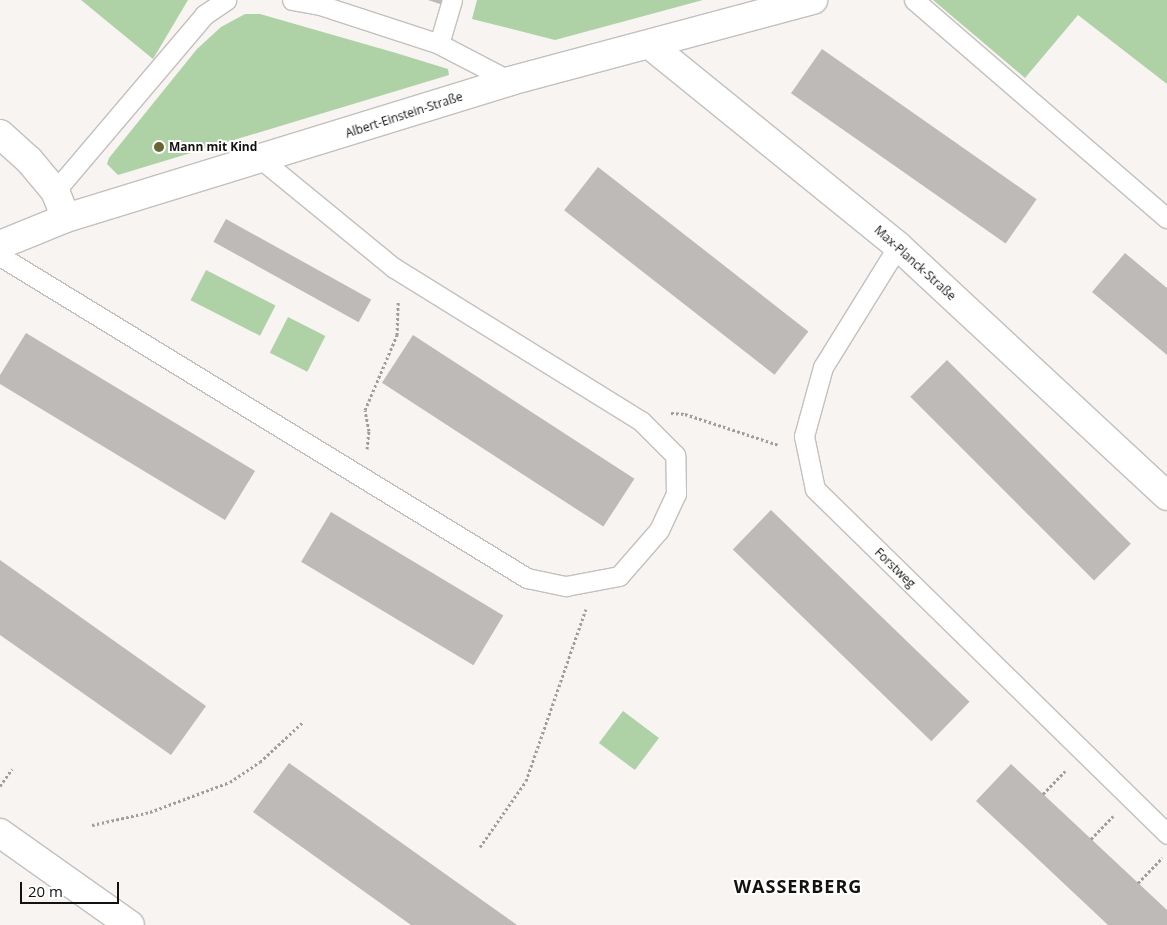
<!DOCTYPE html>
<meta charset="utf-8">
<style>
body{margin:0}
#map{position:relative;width:1167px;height:925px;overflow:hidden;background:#f7f4f1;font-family:"Open Sans",sans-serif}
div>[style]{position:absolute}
.green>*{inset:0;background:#aed2a6;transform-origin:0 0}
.building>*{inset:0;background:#bdbab8;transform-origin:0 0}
.path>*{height:3px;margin-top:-1.5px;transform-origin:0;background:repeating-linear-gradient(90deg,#a09e9c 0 2.5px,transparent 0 5px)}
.roads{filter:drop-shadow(1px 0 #c3c0be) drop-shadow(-1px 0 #c3c0be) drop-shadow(0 1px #c3c0be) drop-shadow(0 -1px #c3c0be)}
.service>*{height:19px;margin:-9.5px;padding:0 9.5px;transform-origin:9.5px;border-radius:9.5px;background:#fff}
.minor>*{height:28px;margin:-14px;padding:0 14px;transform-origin:14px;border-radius:14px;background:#fff}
.tertiary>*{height:28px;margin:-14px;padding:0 14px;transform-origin:14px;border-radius:14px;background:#fff}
.dots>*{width:14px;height:14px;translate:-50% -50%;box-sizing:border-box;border:2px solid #fff;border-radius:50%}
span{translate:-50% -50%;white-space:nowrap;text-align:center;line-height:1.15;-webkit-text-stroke:4px #fff;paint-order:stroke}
.street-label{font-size:12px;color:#131211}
.poi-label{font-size:12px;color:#131211;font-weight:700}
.left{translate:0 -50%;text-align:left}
.district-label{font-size:18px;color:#131211;font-weight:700;letter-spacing:1px}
.scale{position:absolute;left:20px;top:882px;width:99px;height:22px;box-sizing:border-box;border:2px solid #131211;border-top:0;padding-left:6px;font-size:15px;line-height:18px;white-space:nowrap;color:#131211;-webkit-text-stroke:4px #fff;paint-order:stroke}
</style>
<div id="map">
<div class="green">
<i style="clip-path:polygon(81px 0,188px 0,153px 59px)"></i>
<i style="clip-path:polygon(477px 0,703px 0,555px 40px,472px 19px)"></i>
<i style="clip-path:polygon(933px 0,1167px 0,1167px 84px,1078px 15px,1025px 78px)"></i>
<i style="clip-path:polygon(245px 14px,260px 14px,396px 53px,448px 69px,449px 75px,118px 175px,107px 164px,109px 158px,197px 49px,221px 27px)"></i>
<i style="left:206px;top:270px;width:78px;height:34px;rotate:27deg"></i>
<i style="left:288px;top:317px;width:42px;height:40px;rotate:27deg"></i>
<i style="left:623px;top:711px;width:45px;height:40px;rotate:37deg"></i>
</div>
<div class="building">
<i style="clip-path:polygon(428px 0,444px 0,443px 5px)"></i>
<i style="left:822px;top:49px;width:262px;height:54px;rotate:35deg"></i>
<i style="left:598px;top:167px;width:267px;height:55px;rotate:38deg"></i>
<i style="left:226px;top:219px;width:166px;height:26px;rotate:29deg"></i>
<i style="clip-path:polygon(1125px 253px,1167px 288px,1167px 355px,1092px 292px)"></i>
<i style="clip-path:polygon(26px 333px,255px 471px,225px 520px,0 384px,0 375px)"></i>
<i style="left:413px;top:335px;width:264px;height:57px;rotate:33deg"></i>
<i style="left:947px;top:360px;width:260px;height:52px;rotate:45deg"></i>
<i style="left:771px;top:510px;width:276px;height:55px;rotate:44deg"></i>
<i style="left:331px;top:512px;width:201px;height:58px;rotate:31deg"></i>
<i style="clip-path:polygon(0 560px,206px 706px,171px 755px,0 635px)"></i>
<i style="clip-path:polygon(289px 763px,316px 782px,517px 925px,411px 925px,253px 812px)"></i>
<i style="clip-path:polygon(1011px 764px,1167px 910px,1167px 925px,1108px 925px,976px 801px)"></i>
</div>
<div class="path">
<i style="left:671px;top:413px;width:14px;rotate:4deg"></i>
<i style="left:685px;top:414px;width:99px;rotate:18.3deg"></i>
<i style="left:367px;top:449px;width:18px;rotate:-84deg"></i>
<i style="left:369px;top:431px;width:21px;rotate:-101deg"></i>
<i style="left:365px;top:410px;width:82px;rotate:-66.9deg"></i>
<i style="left:397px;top:335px;width:33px;rotate:-88deg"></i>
<i style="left:0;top:786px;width:21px;rotate:-55deg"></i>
<i style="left:1043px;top:794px;width:32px;rotate:-46deg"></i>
<i style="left:92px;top:825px;width:59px;rotate:-12.6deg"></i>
<i style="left:150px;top:812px;width:85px;rotate:-20.6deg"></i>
<i style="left:230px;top:782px;width:36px;rotate:-34deg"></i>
<i style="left:260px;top:762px;width:60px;rotate:-43deg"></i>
<i style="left:1091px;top:839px;width:32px;rotate:-46deg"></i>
<i style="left:480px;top:847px;width:80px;rotate:-55.1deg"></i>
<i style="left:526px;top:781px;width:182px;rotate:-70.8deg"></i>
<i style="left:1138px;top:883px;width:35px;rotate:-46deg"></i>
</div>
<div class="roads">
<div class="service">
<i style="left:292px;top:0;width:28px;rotate:10deg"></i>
<i style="left:320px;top:5px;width:125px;rotate:18.1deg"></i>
<i style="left:439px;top:44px;width:80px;rotate:27.5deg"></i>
<i style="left:914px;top:0;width:334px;rotate:40.8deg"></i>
<i style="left:439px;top:44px;width:46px;rotate:-73.5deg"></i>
<i style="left:55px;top:191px;width:231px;rotate:-49.7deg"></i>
<i style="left:204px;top:15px;width:27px;rotate:-34deg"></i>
<i style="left:898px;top:246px;width:142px;rotate:121.8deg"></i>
<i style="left:823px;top:367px;width:72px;rotate:105.4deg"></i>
<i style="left:804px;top:436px;width:54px;rotate:78.3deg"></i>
<i style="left:815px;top:489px;width:493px;rotate:44.4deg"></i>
<i style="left:0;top:256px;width:618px;rotate:31.43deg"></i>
<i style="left:527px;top:578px;width:40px;rotate:12deg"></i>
<i style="left:566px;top:586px;width:54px;rotate:-10.7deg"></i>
<i style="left:619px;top:576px;width:61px;rotate:-49deg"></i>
<i style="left:659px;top:530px;width:40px;rotate:-65deg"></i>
<i style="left:676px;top:494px;width:39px;rotate:-91deg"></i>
<i style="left:675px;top:455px;width:48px;rotate:-135deg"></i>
<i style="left:641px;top:421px;width:291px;rotate:-148.2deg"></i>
<i style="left:394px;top:268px;width:171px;rotate:-140.7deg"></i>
</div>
<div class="minor">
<i style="left:650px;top:45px;width:319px;rotate:39deg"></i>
<i style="left:898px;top:246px;width:367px;rotate:42.9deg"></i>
<i style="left:0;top:134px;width:39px;rotate:42deg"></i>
<i style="left:29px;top:160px;width:40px;rotate:50deg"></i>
<i style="left:55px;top:191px;width:29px;rotate:68deg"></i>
<i style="left:0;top:245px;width:71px;rotate:-22.2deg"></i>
<i style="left:66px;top:218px;width:465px;rotate:-17.1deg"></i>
<i style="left:510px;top:81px;width:314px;rotate:-15deg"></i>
</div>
<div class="tertiary">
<i style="left:0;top:833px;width:159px;rotate:35.3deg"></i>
</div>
</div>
<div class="dots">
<i style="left:159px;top:147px;background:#686532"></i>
</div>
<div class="street-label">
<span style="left:404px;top:115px;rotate:-18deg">Albert-Einstein-Straße</span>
<span style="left:915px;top:263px;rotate:42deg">Max-Planck-Straße</span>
<span style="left:895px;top:568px;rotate:44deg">Forstweg</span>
</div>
<div class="poi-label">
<span class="left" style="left:169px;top:147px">Mann mit Kind</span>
</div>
<div class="district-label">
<span style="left:798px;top:886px">WASSERBERG</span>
</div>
<div class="scale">20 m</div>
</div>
